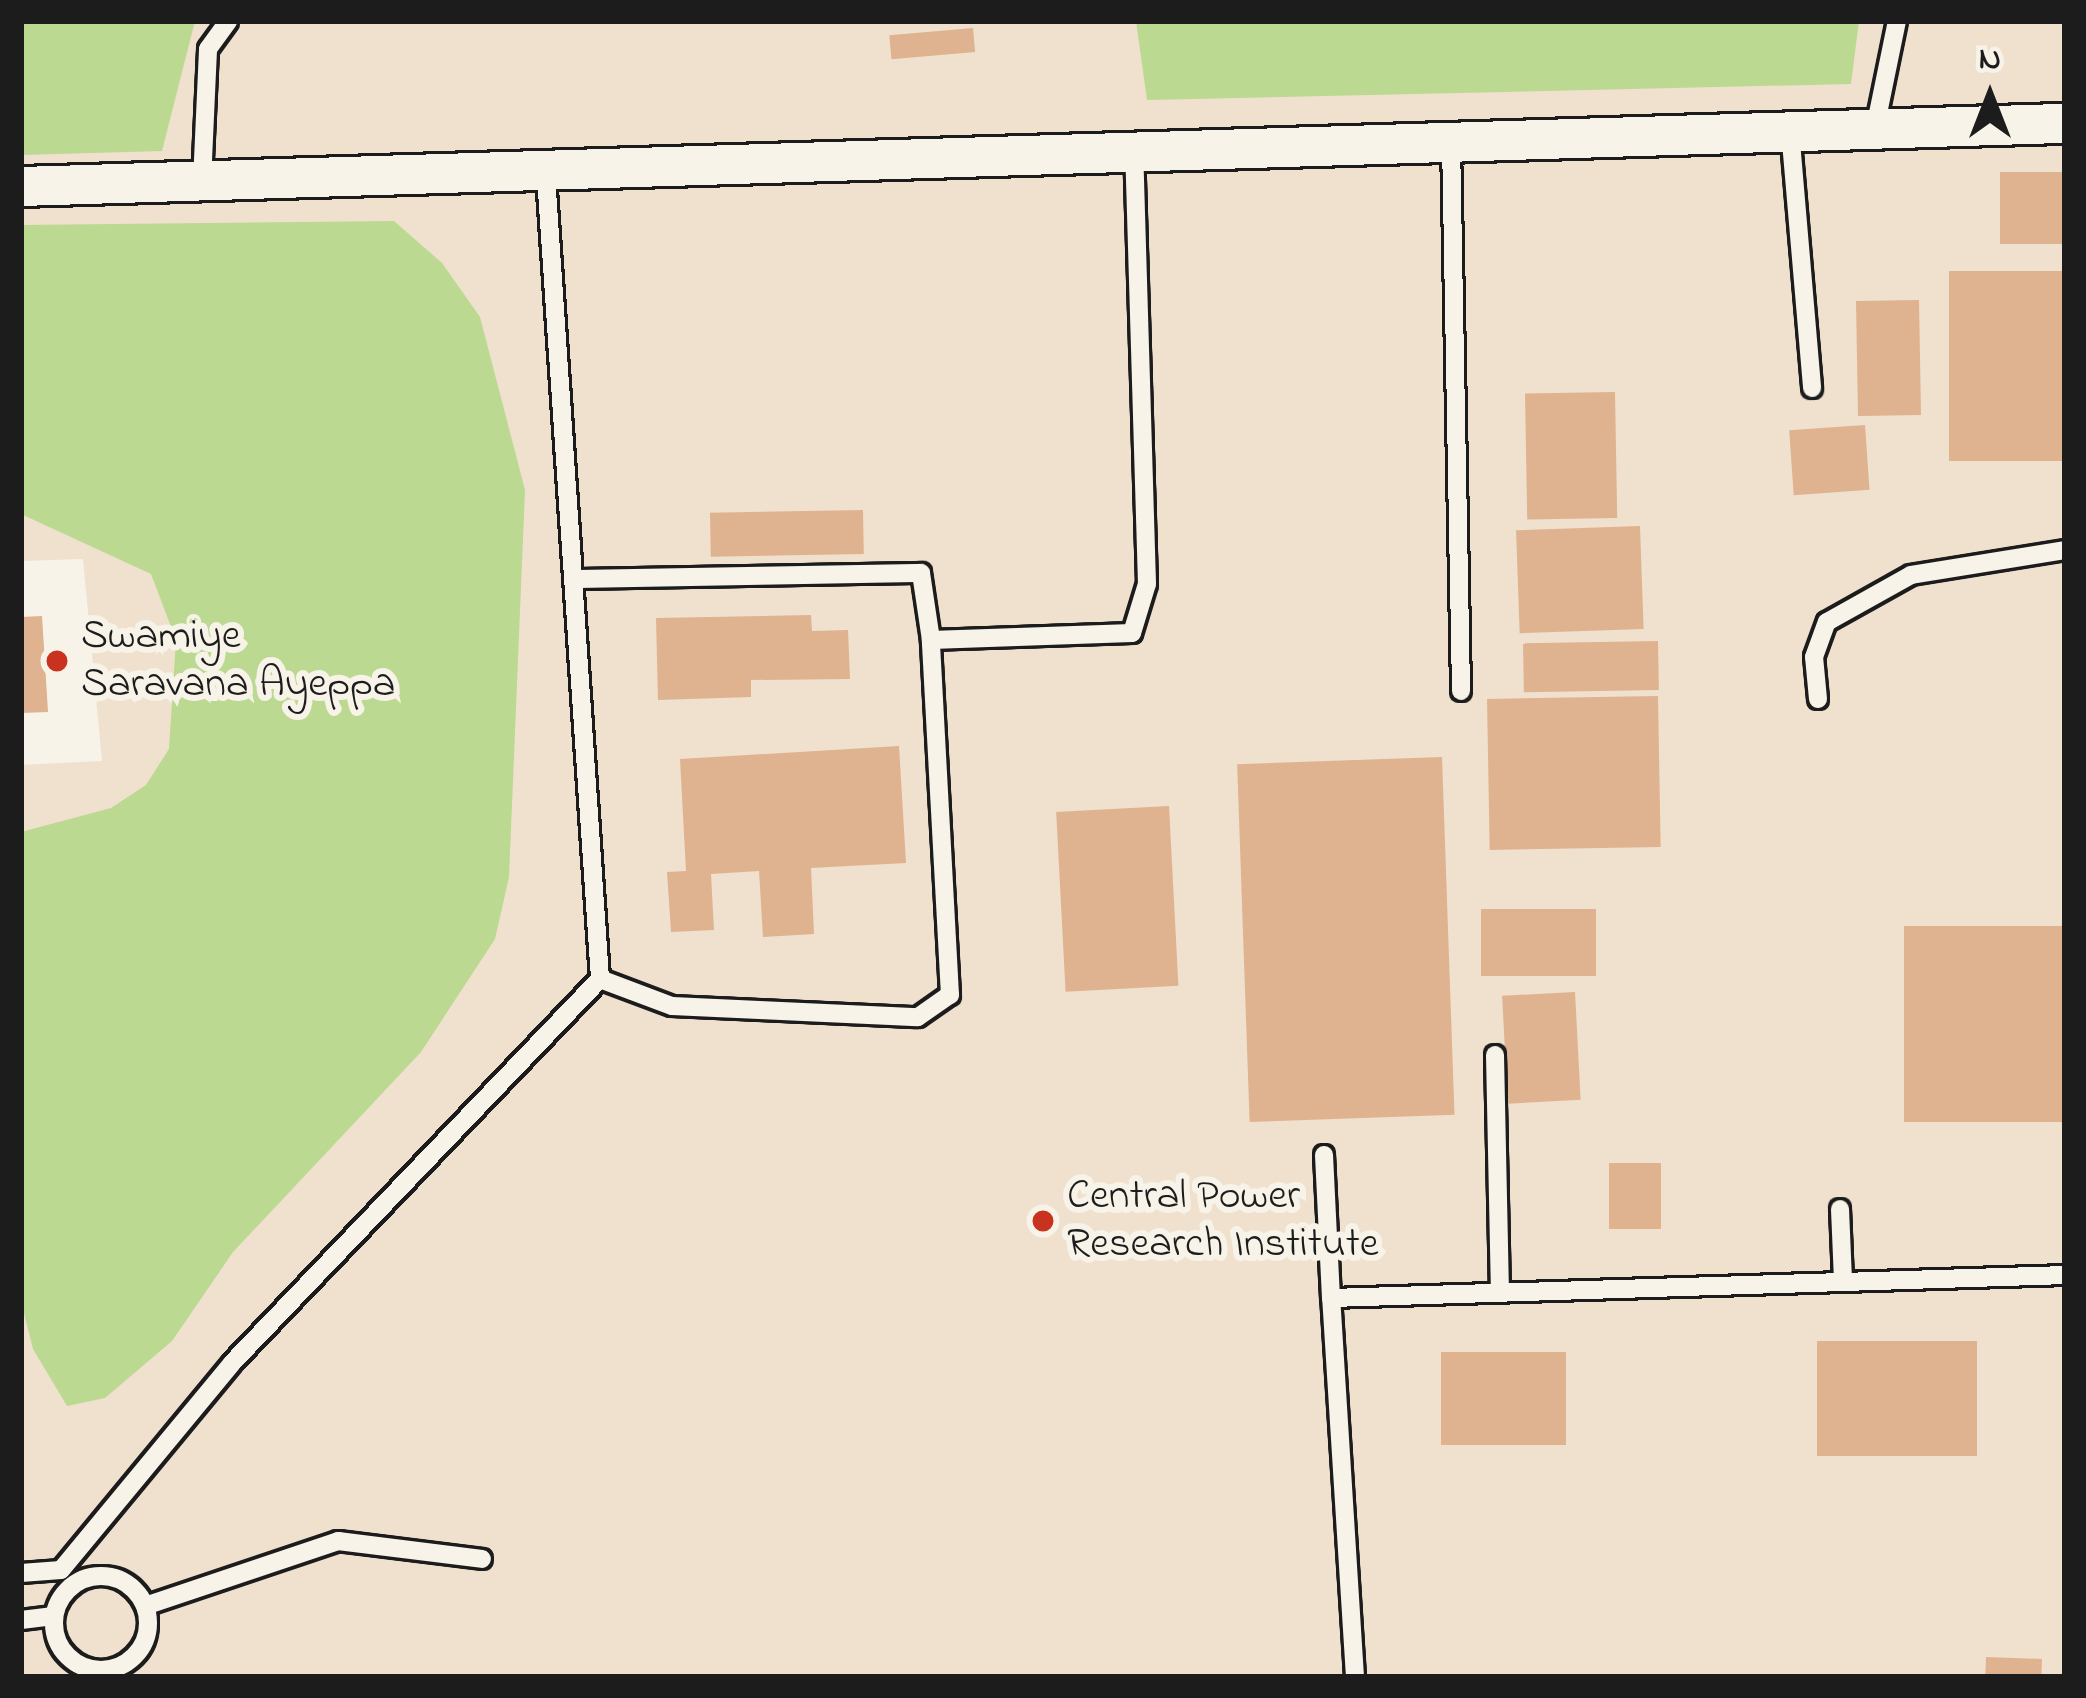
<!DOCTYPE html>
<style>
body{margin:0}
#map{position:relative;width:2086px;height:1698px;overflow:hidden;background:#f7f3e8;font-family:"Indie Flower",sans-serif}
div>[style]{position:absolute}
.built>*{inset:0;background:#f0e0ce}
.green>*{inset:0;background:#bbd991}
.building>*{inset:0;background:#dfb290;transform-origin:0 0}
.roads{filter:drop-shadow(3px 0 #1c1c1c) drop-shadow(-3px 0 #1c1c1c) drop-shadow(0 3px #1c1c1c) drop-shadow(0 -3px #1c1c1c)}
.lane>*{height:18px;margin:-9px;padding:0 9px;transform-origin:9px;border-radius:9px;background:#f7f3e8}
.lane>.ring{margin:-9px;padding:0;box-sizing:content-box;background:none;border:18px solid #f7f3e8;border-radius:50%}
.street>*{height:39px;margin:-19.5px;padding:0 19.5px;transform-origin:19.5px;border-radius:19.5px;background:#f7f3e8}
.dots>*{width:33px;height:33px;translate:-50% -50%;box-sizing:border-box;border:6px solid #f7f3e8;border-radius:50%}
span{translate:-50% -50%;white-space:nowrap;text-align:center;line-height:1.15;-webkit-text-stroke:12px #f7f3e8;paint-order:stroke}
.poi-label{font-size:42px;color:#1c1c1c}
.left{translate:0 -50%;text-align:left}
.frame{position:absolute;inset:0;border:24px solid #1c1c1c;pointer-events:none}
.north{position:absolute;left:1930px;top:36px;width:120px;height:120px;-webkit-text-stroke:9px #f7f3e8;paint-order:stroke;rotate:0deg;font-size:33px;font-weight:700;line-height:48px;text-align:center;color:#1c1c1c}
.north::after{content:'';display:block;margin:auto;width:42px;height:54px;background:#1c1c1c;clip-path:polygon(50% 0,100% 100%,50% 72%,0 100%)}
</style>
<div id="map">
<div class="built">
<i style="clip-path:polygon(21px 21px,2065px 21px,2065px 1677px,21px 1677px,21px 765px,102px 761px,83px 559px,21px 561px)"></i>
</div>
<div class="green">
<i style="clip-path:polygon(21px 21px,195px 21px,162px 151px,21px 155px)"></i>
<i style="clip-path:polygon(1136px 21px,1859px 21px,1851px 84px,1147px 100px)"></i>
<i style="clip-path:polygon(394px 221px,442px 263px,480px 317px,525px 490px,509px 877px,495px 939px,421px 1052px,233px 1252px,172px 1341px,105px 1398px,67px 1406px,33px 1349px,21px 1301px,21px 832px,111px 808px,146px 785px,169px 749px,176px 640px,151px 574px,21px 514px,21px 225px)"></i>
</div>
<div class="building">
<i style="left:973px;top:28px;width:24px;height:84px;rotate:85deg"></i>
<i style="left:2065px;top:172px;width:72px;height:65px;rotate:90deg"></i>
<i style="left:2065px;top:271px;width:190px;height:116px;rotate:90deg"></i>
<i style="left:1919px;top:300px;width:115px;height:63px;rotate:89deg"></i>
<i style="left:1615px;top:392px;width:126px;height:90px;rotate:89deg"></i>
<i style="left:1865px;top:425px;width:65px;height:76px;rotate:86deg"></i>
<i style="left:863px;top:510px;width:44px;height:153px;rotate:89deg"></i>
<i style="left:1640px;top:526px;width:103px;height:124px;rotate:88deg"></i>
<i style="clip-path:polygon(811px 615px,812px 631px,848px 630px,850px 679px,751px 680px,751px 697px,658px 700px,656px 618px)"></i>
<i style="clip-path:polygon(42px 616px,48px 712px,21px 713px,21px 617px)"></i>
<i style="left:1658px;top:641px;width:49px;height:135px;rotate:89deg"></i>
<i style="left:1658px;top:696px;width:151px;height:171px;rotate:89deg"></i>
<i style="clip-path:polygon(899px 746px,906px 863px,811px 868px,814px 934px,763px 937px,759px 871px,711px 874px,714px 930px,671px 932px,667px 872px,686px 871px,680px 759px)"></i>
<i style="left:1442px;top:757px;width:358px;height:205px;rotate:88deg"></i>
<i style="left:1169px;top:806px;width:180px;height:113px;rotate:87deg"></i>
<i style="left:1481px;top:909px;width:115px;height:67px"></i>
<i style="left:2065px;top:926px;width:196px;height:161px;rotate:90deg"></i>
<i style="left:1575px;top:992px;width:108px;height:73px;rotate:87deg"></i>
<i style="left:1609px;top:1163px;width:52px;height:66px"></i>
<i style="left:1817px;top:1341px;width:160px;height:115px"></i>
<i style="left:1441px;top:1352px;width:125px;height:93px"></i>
<i style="left:1986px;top:1657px;width:56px;height:20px;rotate:2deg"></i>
</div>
<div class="roads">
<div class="lane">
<i style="left:1875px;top:128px;width:109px;rotate:-78.4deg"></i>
<i style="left:1790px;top:130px;width:259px;rotate:85.1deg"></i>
<i style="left:1451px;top:140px;width:551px;rotate:88.96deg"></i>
<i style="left:546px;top:176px;width:805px;rotate:86.15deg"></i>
<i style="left:600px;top:979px;width:77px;rotate:20.6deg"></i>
<i style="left:672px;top:1006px;width:246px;rotate:2.6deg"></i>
<i style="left:918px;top:1017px;width:39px;rotate:-35deg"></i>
<i style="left:950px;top:995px;width:356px;rotate:-93.1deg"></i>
<i style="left:931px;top:640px;width:201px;rotate:-2deg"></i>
<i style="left:1132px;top:633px;width:51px;rotate:-73deg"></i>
<i style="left:1147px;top:584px;width:433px;rotate:-91.7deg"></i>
<i style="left:202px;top:182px;width:133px;rotate:-87.4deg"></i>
<i style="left:208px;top:49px;width:34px;rotate:-54deg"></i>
<i style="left:573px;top:579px;width:348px;rotate:-1deg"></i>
<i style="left:921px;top:573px;width:68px;rotate:81.5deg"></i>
<i style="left:1818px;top:699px;width:42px;rotate:-95.4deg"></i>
<i style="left:1814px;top:657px;width:37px;rotate:-70deg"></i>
<i style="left:1827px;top:622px;width:96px;rotate:-29.2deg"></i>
<i style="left:1911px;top:575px;width:156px;rotate:-9.2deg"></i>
<i style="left:1495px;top:1055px;width:237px;rotate:88.8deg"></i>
<i style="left:1324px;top:1155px;width:143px;rotate:87.2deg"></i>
<i style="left:1840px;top:1209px;width:73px;rotate:87.6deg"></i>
<i style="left:21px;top:1573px;width:40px;rotate:-4.3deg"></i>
<i style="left:61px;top:1570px;width:268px;rotate:-50.4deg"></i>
<i style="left:232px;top:1363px;width:532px;rotate:-46.22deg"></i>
<i class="ring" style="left:54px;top:1576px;width:76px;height:76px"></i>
<i style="left:145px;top:1606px;width:204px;rotate:-18.6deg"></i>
<i style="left:338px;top:1541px;width:145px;rotate:7.1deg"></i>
<i style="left:21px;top:1620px;width:33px;rotate:-7deg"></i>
<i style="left:1355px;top:1677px;width:380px;rotate:-93.6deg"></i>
<i style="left:1331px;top:1298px;width:734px;rotate:-1.79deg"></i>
</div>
<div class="street">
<i style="left:21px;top:186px;width:2045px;rotate:-1.77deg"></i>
</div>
</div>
<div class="dots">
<i style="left:57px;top:661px;background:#c8321e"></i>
<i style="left:1043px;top:1221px;background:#c8321e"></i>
</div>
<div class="poi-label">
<span class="left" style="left:81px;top:661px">Swamiye<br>Saravana Ayeppa</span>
<span class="left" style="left:1067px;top:1221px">Central Power<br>Research Institute</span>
</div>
<div class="frame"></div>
<div class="north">N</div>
</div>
